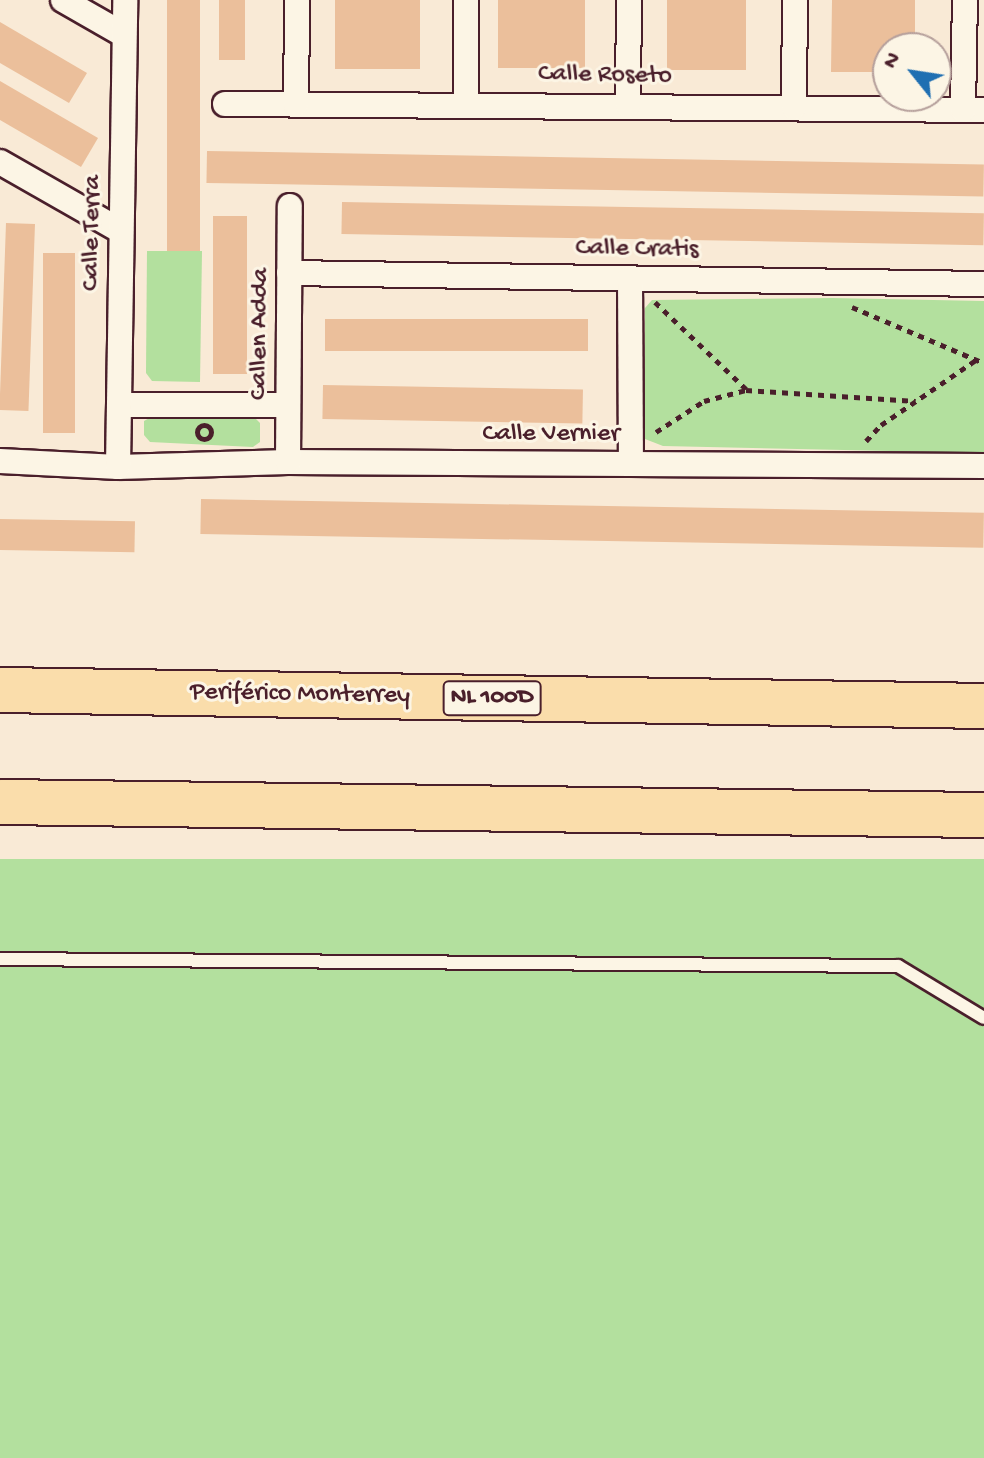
<!DOCTYPE html>
<meta charset="utf-8">
<style>
body{margin:0}
#map{position:relative;width:984px;height:1458px;overflow:hidden;background:#f9ead6;font-family:"Gochi Hand",sans-serif}
div>[style]{position:absolute}
.green>*{inset:0;background:#b3e09e;transform-origin:0 0}
.building>*{inset:0;background:#ebbf9b;transform-origin:0 0}
.path>*{height:5px;margin-top:-2.5px;transform-origin:0;background:repeating-linear-gradient(90deg,#4a1f2b 0 6px,transparent 0 12px)}
.path>.ring{margin:-2.5px;padding:0;box-sizing:content-box;background:none;border:5px solid #4a1f2b;border-radius:50%}
.roads{filter:drop-shadow(2px 0 #4a1f2b) drop-shadow(-2px 0 #4a1f2b) drop-shadow(0 2px #4a1f2b) drop-shadow(0 -2px #4a1f2b)}
.lane>*{height:12px;margin:-6px;padding:0 6px;transform-origin:6px;border-radius:6px;background:#fcf5e5}
.street>*{height:24px;margin:-12px;padding:0 12px;transform-origin:12px;border-radius:12px;background:#fcf5e5}
.highway>*{height:44px;margin:-22px;padding:0 22px;transform-origin:22px;border-radius:22px;background:#faddab}
span{translate:-50% -50%;white-space:nowrap;text-align:center;line-height:1.15;-webkit-text-stroke:6px #fcf5e5;paint-order:stroke}
.shield-label span{padding:2px 6px;background:#fcf5e5;border:2px solid;border-radius:6px;-webkit-text-stroke-width:0}
.shield-label{font-size:24px;color:#4a1f2b;font-weight:700}
.street-label{font-size:26px;color:#4a1f2b}
.north{position:absolute;left:872px;top:32px;width:80px;height:80px;box-sizing:border-box;background:#fcf5e5;border:2px solid #b59f9b;border-radius:50%;rotate:300deg;font-size:22px;font-weight:700;line-height:32px;text-align:center;color:#4a1f2b}
.north::after{content:'';display:block;margin:auto;width:28px;height:36px;background:#1f6fb2;clip-path:polygon(50% 0,100% 100%,50% 72%,0 100%)}
</style>
<div id="map">
<div class="green">
<i style="clip-path:polygon(147px 251px,202px 251px,200px 382px,152px 381px,146px 373px)"></i>
<i style="clip-path:polygon(832px 298px,984px 301px,984px 453px,663px 446px,645px 439px,645px 308px,652px 300px)"></i>
<i style="clip-path:polygon(153px 416px,254px 417px,260px 423px,260px 442px,253px 447px,150px 442px,144px 435px,144px 421px)"></i>
<i style="left:0;top:859px;width:984px;height:599px"></i>
</div>
<div class="building">
<i style="left:167px;top:0;width:33px;height:251px"></i>
<i style="left:219px;top:0;width:26px;height:60px"></i>
<i style="left:335px;top:0;width:85px;height:69px"></i>
<i style="left:498px;top:0;width:87px;height:68px"></i>
<i style="left:667px;top:0;width:79px;height:70px"></i>
<i style="clip-path:polygon(832px 0,915px 0,915px 48px,888px 48px,888px 72px,831px 72px)"></i>
<i style="clip-path:polygon(0 22px,87px 73px,69px 103px,0 63px)"></i>
<i style="clip-path:polygon(0 81px,98px 138px,81px 167px,0 120px)"></i>
<i style="left:207px;top:151px;width:777px;height:32px;rotate:1deg"></i>
<i style="left:342px;top:202px;width:642px;height:32px;rotate:1deg"></i>
<i style="left:213px;top:216px;width:34px;height:158px"></i>
<i style="left:6px;top:223px;width:29px;height:187px;rotate:2deg"></i>
<i style="left:43px;top:253px;width:32px;height:180px"></i>
<i style="left:325px;top:319px;width:263px;height:32px"></i>
<i style="left:323px;top:385px;width:260px;height:34px;rotate:1deg"></i>
<i style="left:201px;top:499px;width:783px;height:35px;rotate:1deg"></i>
<i style="left:0;top:519px;width:135px;height:31px;rotate:1deg"></i>
</div>
<div class="path">
<i style="left:655px;top:302px;width:126px;rotate:43.7deg"></i>
<i style="left:852px;top:307px;width:143px;rotate:23deg"></i>
<i class="ring" style="left:197px;top:425px;width:9px;height:9px"></i>
<i style="left:656px;top:432px;width:57px;rotate:-32.9deg"></i>
<i style="left:704px;top:401px;width:43px;rotate:-14.7deg"></i>
<i style="left:746px;top:390px;width:170px;rotate:3.7deg"></i>
<i style="left:866px;top:441px;width:22px;rotate:-47deg"></i>
<i style="left:881px;top:425px;width:115px;rotate:-34.4deg"></i>
</div>
<div class="roads">
<div class="lane">
<i style="left:0;top:959px;width:898px;rotate:0.45deg"></i>
<i style="left:898px;top:966px;width:100px;rotate:31.2deg"></i>
</div>
<div class="street">
<i style="left:63px;top:0;width:70px;rotate:29.8deg"></i>
<i style="left:466px;top:102px;width:102px;rotate:-90deg"></i>
<i style="left:225px;top:104px;width:759px;rotate:0.45deg"></i>
<i style="left:296px;top:104px;width:104px;rotate:-89.4deg"></i>
<i style="left:628px;top:105px;width:105px;rotate:-89.5deg"></i>
<i style="left:794px;top:107px;width:107px;rotate:-89.5deg"></i>
<i style="left:963px;top:110px;width:110px;rotate:-89deg"></i>
<i style="left:0;top:162px;width:139px;rotate:29.7deg"></i>
<i style="left:289px;top:273px;width:695px;rotate:0.91deg"></i>
<i style="left:630px;top:278px;width:185px;rotate:89.7deg"></i>
<i style="left:119px;top:405px;width:169px"></i>
<i style="left:0;top:461px;width:118px;rotate:2.9deg"></i>
<i style="left:118px;top:467px;width:170px;rotate:-1.7deg"></i>
<i style="left:288px;top:462px;width:696px;rotate:0.33deg"></i>
<i style="left:288px;top:462px;width:256px;rotate:-89.6deg"></i>
<i style="left:118px;top:467px;width:467px;rotate:-89.1deg"></i>
</div>
<div class="highway">
<i style="left:0;top:690px;width:984px;rotate:0.93deg"></i>
<i style="left:0;top:802px;width:984px;rotate:0.76deg"></i>
</div>
</div>
<div class="shield-label">
<span style="left:492px;top:698px">NL 100D</span>
</div>
<div class="street-label">
<span style="left:605px;top:76px;rotate:1deg">Calle Roseto</span>
<span style="left:93px;top:233px;rotate:-89deg">Calle Terra</span>
<span style="left:637px;top:250px;rotate:1deg">Calle Cratis</span>
<span style="left:261px;top:334px;rotate:-89deg">Callen Adda</span>
<span style="left:551px;top:435px">Calle Vernier</span>
<span style="left:300px;top:695px;rotate:1deg">Periférico Monterrey</span>
</div>
<div class="north">N</div>
</div>
